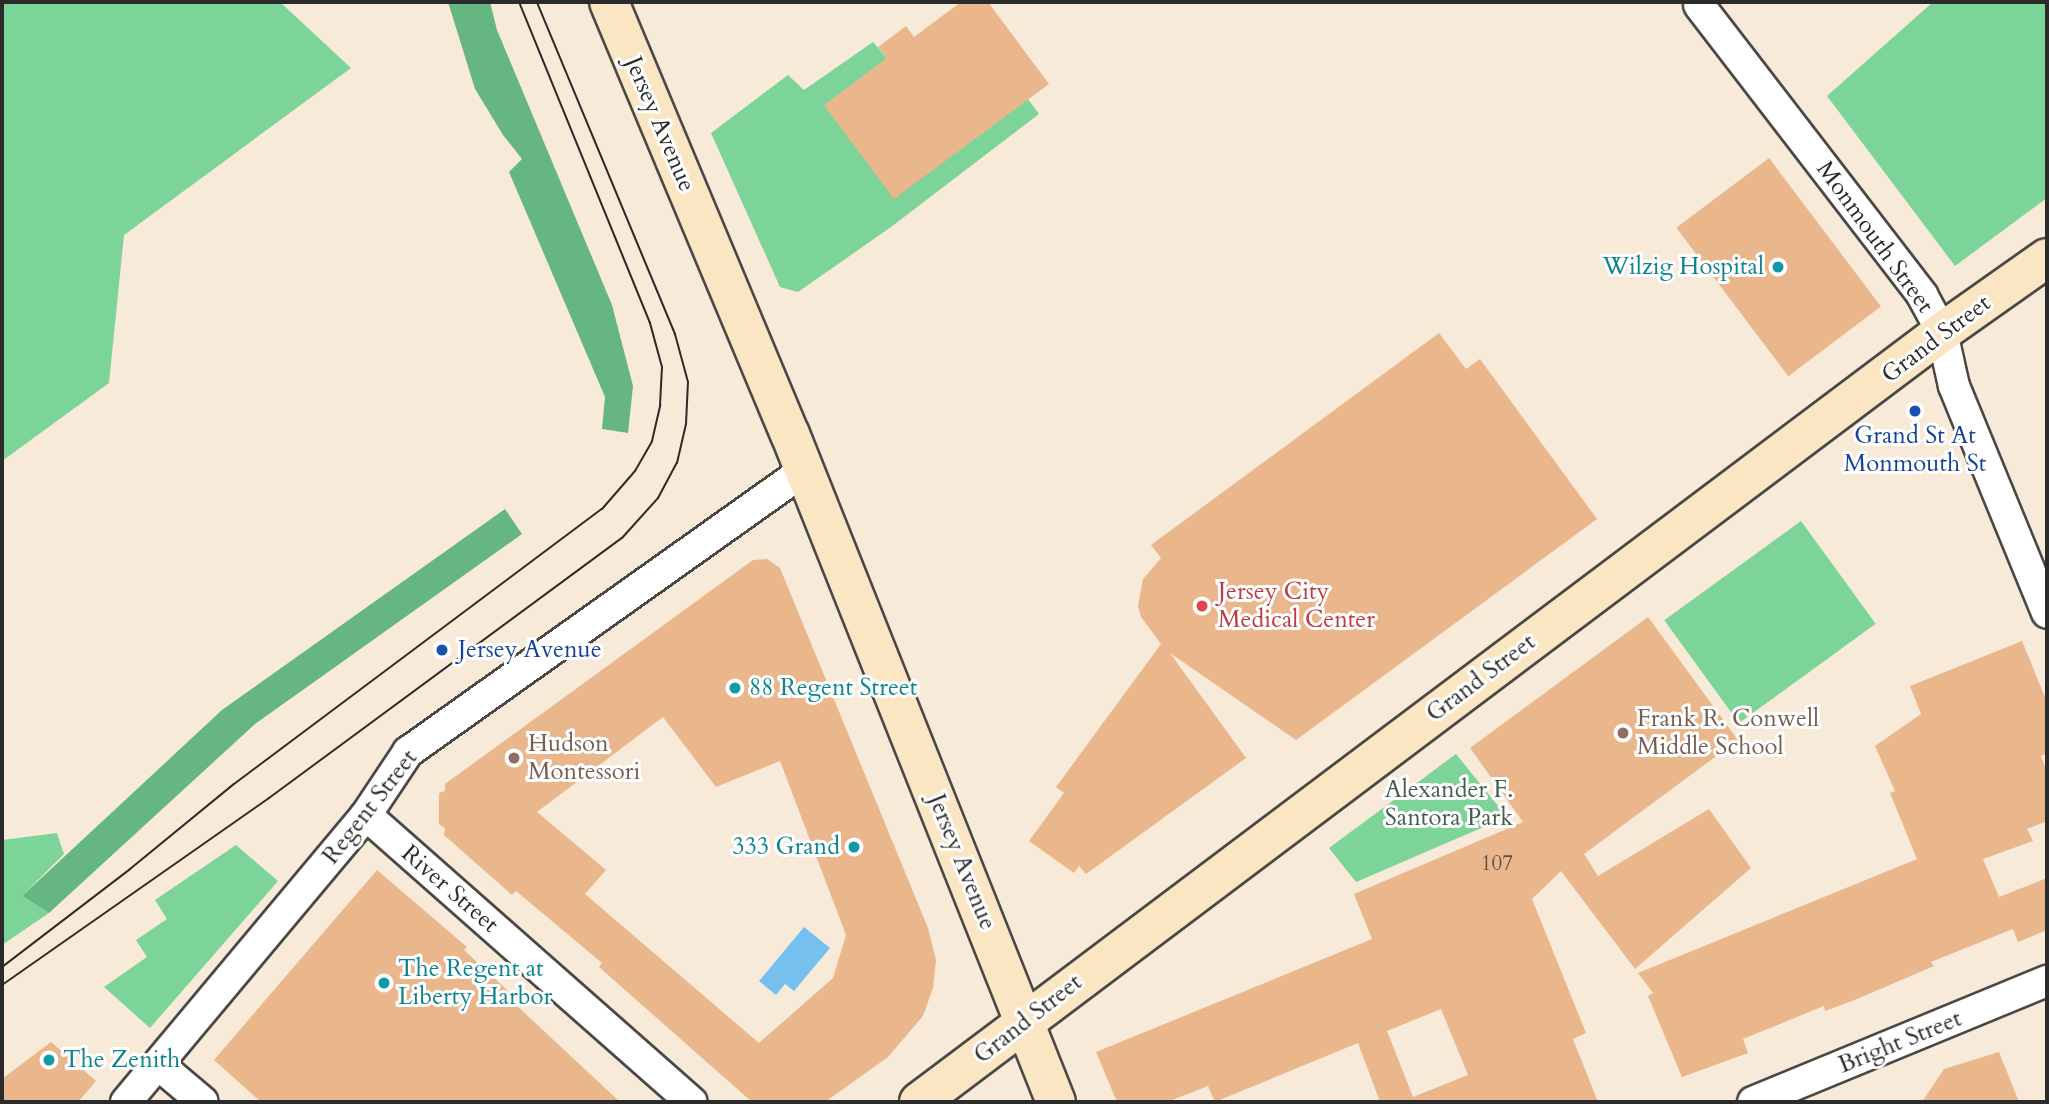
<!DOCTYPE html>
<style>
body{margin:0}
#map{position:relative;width:2049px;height:1104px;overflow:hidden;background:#f8ead9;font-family:Cardo,serif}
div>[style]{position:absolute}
.green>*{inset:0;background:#7cd499;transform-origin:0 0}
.forest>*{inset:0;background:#65b681}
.water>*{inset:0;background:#75c0ee}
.building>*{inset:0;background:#eab68b;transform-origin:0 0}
.roads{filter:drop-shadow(2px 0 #4a4845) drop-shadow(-2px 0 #4a4845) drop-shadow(0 2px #4a4845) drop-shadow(0 -2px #4a4845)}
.street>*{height:30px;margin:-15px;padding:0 15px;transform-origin:15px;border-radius:15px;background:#fff}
.secondary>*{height:38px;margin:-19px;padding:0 19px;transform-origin:19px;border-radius:19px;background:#fbe6c4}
.tram>*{height:2px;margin:-1px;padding:0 1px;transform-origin:1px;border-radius:1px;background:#2b2b2b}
.dots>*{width:19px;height:19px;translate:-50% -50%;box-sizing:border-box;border:4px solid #fff;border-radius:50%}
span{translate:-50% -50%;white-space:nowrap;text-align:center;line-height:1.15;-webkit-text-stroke:6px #fff;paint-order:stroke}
.number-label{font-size:21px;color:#5b4e43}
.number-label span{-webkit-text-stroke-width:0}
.street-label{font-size:24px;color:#2b2b2b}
.culture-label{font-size:24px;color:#0d838f}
.right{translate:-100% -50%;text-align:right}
.left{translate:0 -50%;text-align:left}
.transit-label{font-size:24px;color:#164399}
.health-label{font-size:24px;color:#be3a42}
.education-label{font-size:24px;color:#785e54}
.park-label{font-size:24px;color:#435e4c}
.frame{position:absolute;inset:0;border:4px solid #2b2b2b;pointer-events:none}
</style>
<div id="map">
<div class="green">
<i style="clip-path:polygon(2px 2px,280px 2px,351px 68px,124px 235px,109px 383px,2px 461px)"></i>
<i style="clip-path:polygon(1933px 2px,2047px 2px,2047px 198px,1955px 266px,1827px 96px)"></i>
<i style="clip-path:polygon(873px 42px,887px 58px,1028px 99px,1039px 114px,891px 227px,798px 292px,780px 287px,711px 133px,788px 75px,804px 90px)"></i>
<i style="left:1801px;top:521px;width:127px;height:169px;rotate:54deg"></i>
<i style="clip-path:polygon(1456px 754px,1507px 817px,1356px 882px,1329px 848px)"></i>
<i style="clip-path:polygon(57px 833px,64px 854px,22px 896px,49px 913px,2px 945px,2px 840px)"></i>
<i style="clip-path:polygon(236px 845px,278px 881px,150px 1028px,104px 987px,147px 957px,136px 940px,167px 919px,155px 900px)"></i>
</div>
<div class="forest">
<i style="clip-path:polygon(448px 2px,490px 2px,497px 30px,612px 305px,633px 386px,628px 433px,602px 429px,605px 397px,509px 172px,522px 159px,503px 135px,475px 89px)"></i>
<i style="clip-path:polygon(505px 509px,522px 534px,255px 724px,49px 913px,22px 896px,222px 710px)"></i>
</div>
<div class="water">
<i style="clip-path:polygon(804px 927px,830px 948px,794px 991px,785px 984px,776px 995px,759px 981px)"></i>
</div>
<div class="building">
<i style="clip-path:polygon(961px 2px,988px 2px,1049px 84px,894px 199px,824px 105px,887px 58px,878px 47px,906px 26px,914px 37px)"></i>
<i style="left:1769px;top:158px;width:186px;height:116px;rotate:53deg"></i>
<i style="clip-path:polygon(1439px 333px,1466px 369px,1480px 359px,1597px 519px,1296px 740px,1170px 653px,1246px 758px,1086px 874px,1079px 866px,1074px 873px,1029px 841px,1064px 793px,1056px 787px,1161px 644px,1141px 617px,1138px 606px,1143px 579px,1161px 558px,1151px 545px)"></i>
<i style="clip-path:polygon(evenodd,767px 559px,780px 568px,928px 928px,936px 960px,933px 988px,923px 1016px,888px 1057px,825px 1102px,752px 1102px,599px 967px,602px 963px,516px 891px,512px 895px,444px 835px,445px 828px,439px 824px,439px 793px,445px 791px,445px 784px,753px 560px,767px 559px,663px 717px,716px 787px,780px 761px,846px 935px,833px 978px,759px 1043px,585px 894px,606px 870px,537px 812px,663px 717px)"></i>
<i style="clip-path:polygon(evenodd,1648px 617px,1738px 740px,1584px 854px,1598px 876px,1709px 809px,1751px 868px,1635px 969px,1561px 871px,1532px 899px,1586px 1033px,1573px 1039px,1598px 1102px,1380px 1102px,1358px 1043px,1215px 1102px,1208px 1086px,1167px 1102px,1117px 1102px,1096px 1052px,1372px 939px,1354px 894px,1523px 822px,1470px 748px,1648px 617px,1441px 1009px,1468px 1075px,1413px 1097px,1387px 1031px,1441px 1009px)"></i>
<i style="clip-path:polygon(2022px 641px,2047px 702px,2047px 753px,2041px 756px,2047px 772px,2047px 821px,2027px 829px,2033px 841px,1983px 859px,1999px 897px,2047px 878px,2047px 930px,2018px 942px,2013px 929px,1931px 962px,1934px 966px,1857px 999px,1825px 1011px,1824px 1006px,1743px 1039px,1748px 1053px,1682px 1077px,1648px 996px,1653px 993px,1638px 973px,1917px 859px,1890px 793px,1895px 791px,1875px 746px,1921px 714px,1910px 686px)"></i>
<i style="clip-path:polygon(377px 870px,467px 947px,464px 950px,519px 1001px,515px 1004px,620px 1102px,261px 1102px,214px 1060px)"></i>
<i style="clip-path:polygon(51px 1042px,96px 1081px,78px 1102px,2px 1102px,2px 1079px)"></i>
<i style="clip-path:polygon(1999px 1052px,2019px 1102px,1922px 1102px,1944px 1069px)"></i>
</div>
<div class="roads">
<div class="street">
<i style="left:1699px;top:5px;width:366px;rotate:52.4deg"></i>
<i style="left:1922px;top:295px;width:42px;rotate:61.6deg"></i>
<i style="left:1942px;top:332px;width:55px;rotate:77.5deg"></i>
<i style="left:1954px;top:386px;width:245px;rotate:67.7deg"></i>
<i style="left:366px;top:815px;width:434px;rotate:41.4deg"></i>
<i style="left:159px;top:1065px;width:57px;rotate:40.1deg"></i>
<i style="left:126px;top:1102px;width:374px;rotate:-50.1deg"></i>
<i style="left:366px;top:815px;width:76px;rotate:-56.3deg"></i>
<i style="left:408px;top:752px;width:486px;rotate:-35.4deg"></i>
<i style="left:1753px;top:1102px;width:318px;rotate:-22.4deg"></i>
</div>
<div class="secondary">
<i style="left:609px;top:2px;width:468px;rotate:67.3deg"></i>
<i style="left:790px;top:434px;width:719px;rotate:68.29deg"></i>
<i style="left:919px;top:1102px;width:1280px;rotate:-36.97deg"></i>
<i style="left:1942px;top:332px;width:128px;rotate:-35.2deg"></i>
</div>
</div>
<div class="tram">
<i style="left:2px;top:967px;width:161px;rotate:-37.4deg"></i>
<i style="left:130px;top:869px;width:134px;rotate:-39.3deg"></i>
<i style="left:234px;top:784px;width:459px;rotate:-36.8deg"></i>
<i style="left:602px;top:509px;width:50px;rotate:-49deg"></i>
<i style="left:635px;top:471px;width:34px;rotate:-60deg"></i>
<i style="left:652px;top:441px;width:37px;rotate:-77deg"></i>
<i style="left:660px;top:405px;width:38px;rotate:-87deg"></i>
<i style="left:662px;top:367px;width:46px;rotate:-105.3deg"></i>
<i style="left:650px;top:323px;width:347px;rotate:-112.2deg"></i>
<i style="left:2px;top:985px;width:326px;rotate:-35deg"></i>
<i style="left:269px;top:798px;width:438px;rotate:-36.4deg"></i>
<i style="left:622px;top:538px;width:54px;rotate:-48deg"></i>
<i style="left:658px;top:498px;width:40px;rotate:-62deg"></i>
<i style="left:677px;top:463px;width:40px;rotate:-77deg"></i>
<i style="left:686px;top:424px;width:42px;rotate:-87.3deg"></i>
<i style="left:688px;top:382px;width:50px;rotate:-105.2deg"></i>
<i style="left:675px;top:334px;width:360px;rotate:-112.6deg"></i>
</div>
<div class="dots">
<i style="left:1778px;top:267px;background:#0f9aa8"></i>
<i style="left:1915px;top:411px;background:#1a4fb4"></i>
<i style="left:1202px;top:606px;background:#e0444e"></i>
<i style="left:442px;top:650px;background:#1a4fb4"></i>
<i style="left:735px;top:688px;background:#0f9aa8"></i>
<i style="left:1623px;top:733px;background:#8d6e63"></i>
<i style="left:514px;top:758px;background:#8d6e63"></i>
<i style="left:854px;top:847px;background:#0f9aa8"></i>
<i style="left:384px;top:983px;background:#0f9aa8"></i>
<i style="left:49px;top:1060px;background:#0f9aa8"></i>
</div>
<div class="number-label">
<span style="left:1497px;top:864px">107</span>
</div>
<div class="street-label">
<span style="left:660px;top:124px;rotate:67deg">Jersey Avenue</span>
<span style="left:1875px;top:237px;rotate:54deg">Monmouth Street</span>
<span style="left:1936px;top:339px;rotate:-37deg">Grand Street</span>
<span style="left:1481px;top:678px;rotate:-37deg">Grand Street</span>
<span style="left:370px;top:807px;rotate:-52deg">Regent Street</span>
<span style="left:962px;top:862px;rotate:68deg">Jersey Avenue</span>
<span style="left:450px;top:889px;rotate:41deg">River Street</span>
<span style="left:1028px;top:1019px;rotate:-38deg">Grand Street</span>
<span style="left:1900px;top:1042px;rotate:-22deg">Bright Street</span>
</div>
<div class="culture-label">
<span class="right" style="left:1764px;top:267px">Wilzig Hospital</span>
<span class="left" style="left:749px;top:688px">88 Regent Street</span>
<span class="right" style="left:840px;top:847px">333 Grand</span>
<span class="left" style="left:398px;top:983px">The Regent at<br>Liberty Harbor</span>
<span class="left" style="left:63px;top:1060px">The Zenith</span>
</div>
<div class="transit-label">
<span style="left:1915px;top:450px">Grand St At<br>Monmouth St</span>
<span class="left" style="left:458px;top:650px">Jersey Avenue</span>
</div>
<div class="health-label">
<span class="left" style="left:1218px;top:606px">Jersey City<br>Medical Center</span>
</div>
<div class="education-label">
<span class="left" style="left:1637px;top:733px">Frank R. Conwell<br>Middle School</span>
<span class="left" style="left:528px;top:758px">Hudson<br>Montessori</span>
</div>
<div class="park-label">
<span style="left:1449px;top:804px">Alexander F.<br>Santora Park</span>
</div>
<div class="frame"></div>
</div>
